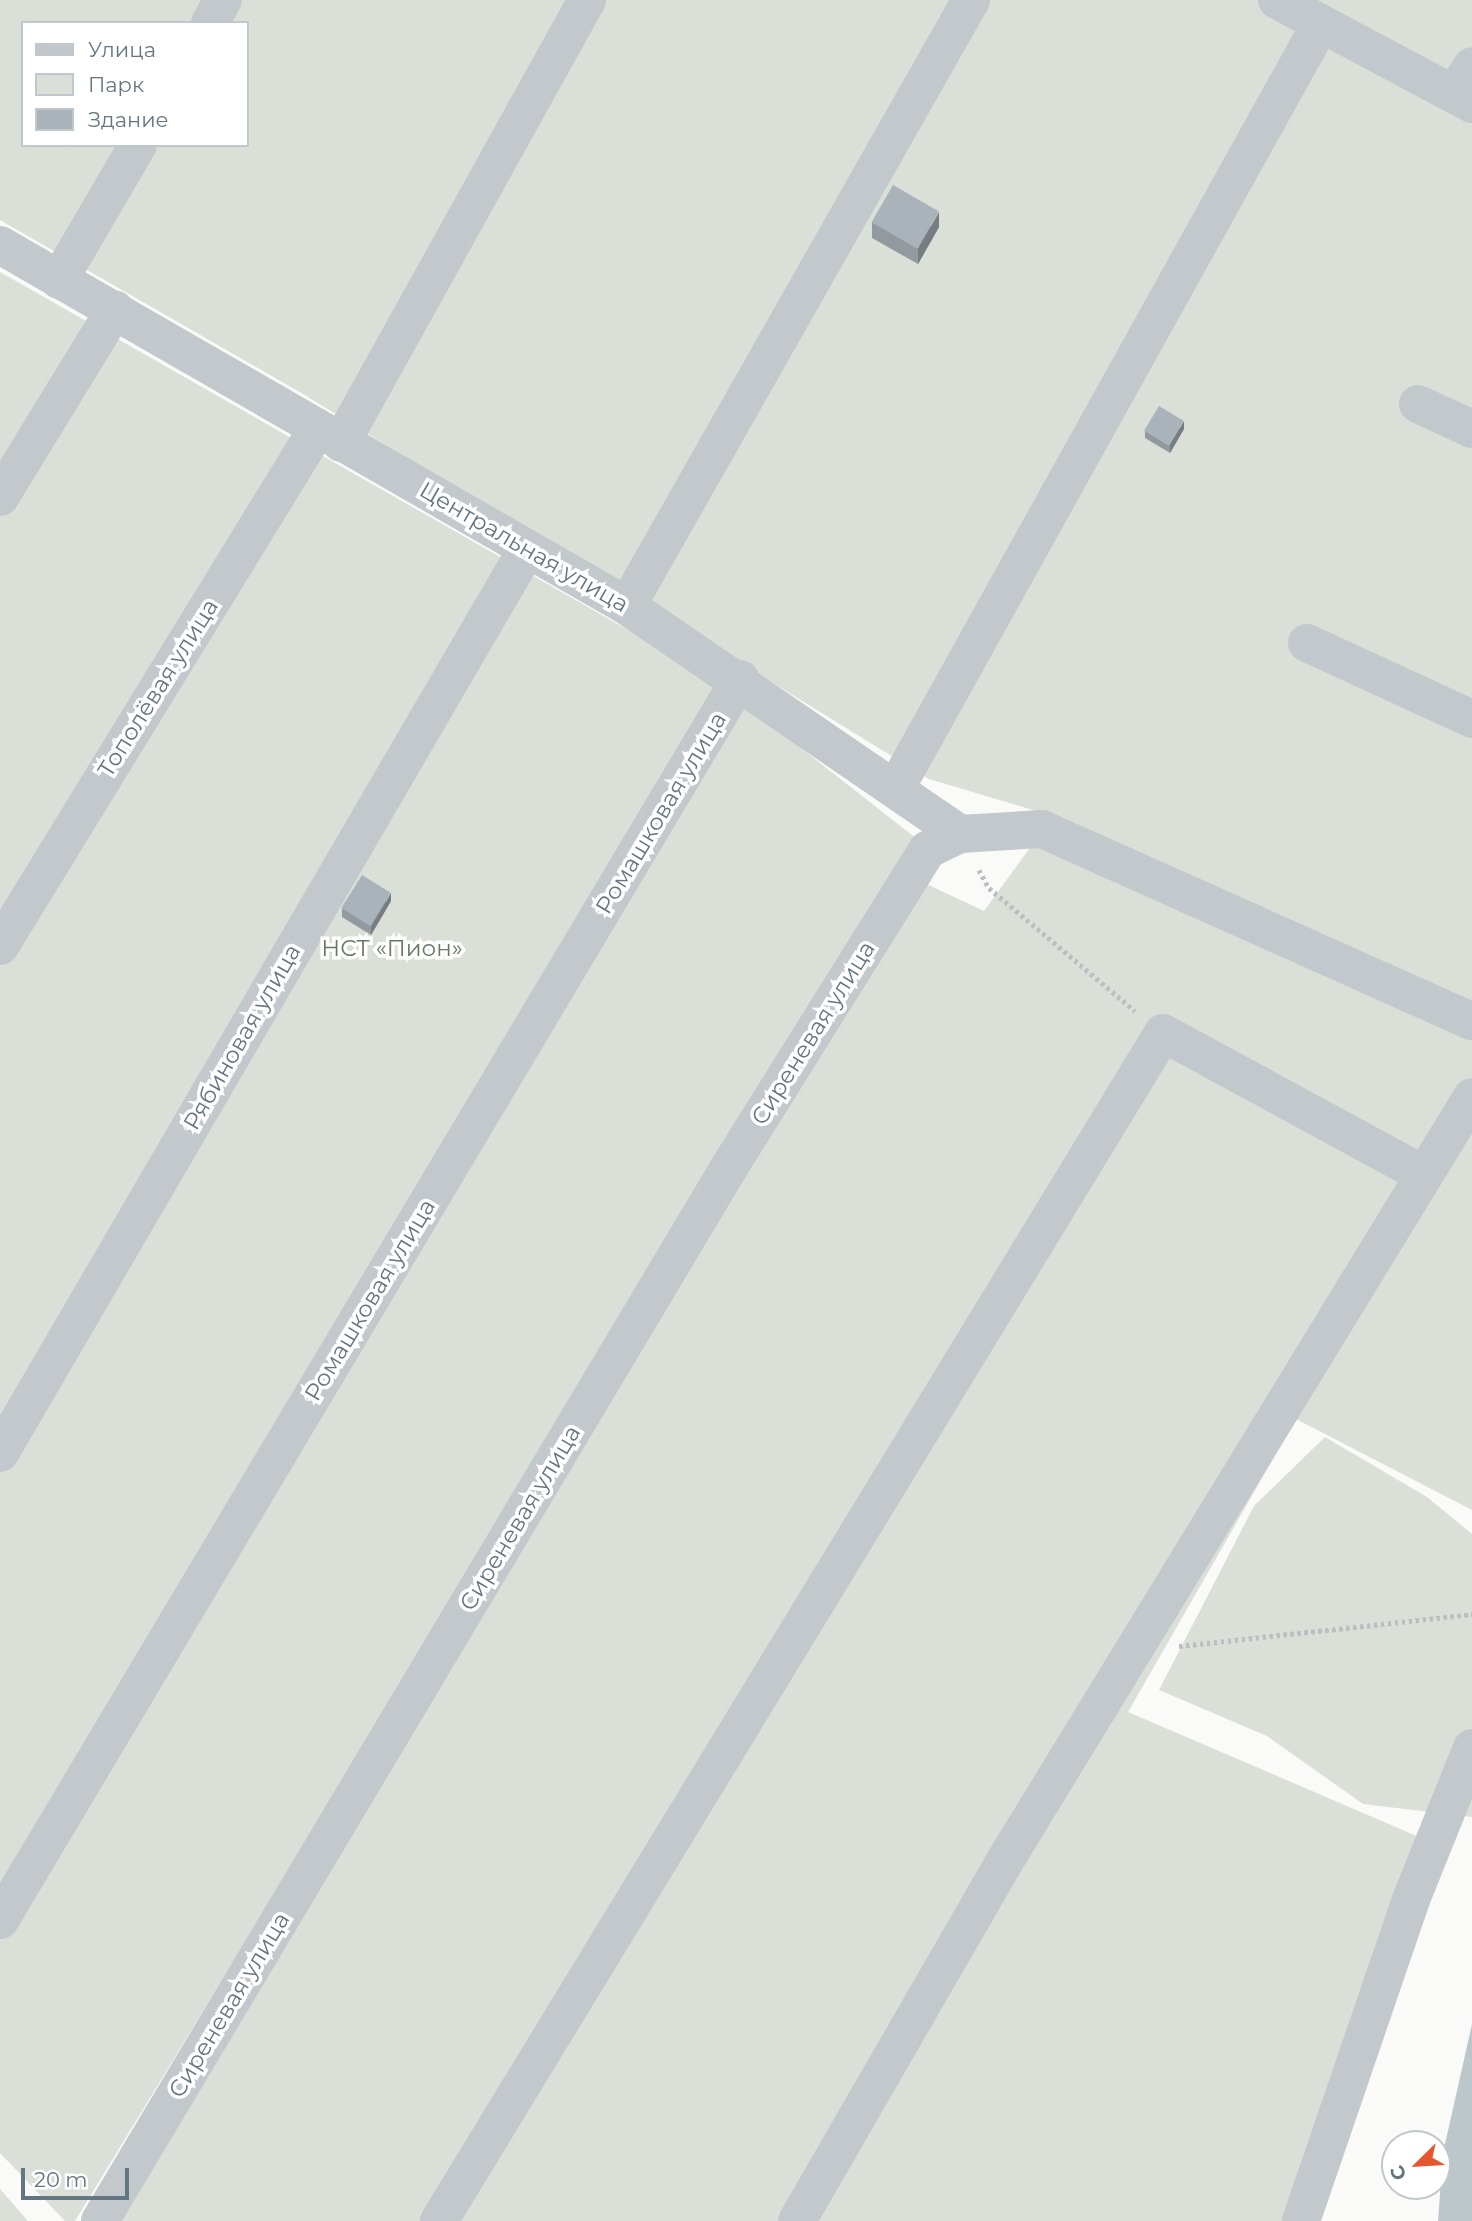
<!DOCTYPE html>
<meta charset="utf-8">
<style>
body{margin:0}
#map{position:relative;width:1472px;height:2221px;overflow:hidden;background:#fafaf8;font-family:Montserrat,sans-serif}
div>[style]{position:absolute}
.green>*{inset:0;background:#dadfd7}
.water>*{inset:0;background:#bbc7cb}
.path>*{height:4.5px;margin-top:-2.25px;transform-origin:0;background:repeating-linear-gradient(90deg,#bbbfc2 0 3.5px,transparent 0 7px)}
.minor>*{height:38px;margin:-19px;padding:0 19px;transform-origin:19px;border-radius:19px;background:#c3c8cc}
.wall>*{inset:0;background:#929a9f}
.shaded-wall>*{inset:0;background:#777d82}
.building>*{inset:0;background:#aab3b9;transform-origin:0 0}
span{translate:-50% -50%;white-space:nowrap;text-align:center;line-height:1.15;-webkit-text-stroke:7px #fff;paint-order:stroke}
.street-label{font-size:23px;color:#657683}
.park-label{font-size:23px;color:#687a64}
.legend{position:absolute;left:21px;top:21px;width:228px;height:126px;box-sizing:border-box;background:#fff;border:2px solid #c1c8cd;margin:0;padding:9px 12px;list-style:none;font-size:21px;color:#657683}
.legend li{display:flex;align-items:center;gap:14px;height:35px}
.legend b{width:35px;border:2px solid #c1c8cd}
.north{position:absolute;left:1381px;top:2130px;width:70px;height:70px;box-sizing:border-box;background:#fff;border:2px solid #c1c8cd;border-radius:50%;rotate:246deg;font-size:19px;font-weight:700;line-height:28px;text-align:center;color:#657683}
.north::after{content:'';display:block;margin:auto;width:24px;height:32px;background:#e4572e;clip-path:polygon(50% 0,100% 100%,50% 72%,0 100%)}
.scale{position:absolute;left:21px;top:2168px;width:108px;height:32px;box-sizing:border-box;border:4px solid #657683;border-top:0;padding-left:9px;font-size:21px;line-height:24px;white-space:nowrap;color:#657683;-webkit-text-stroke:5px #fff;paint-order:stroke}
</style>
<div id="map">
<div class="green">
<i style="clip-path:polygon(evenodd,0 0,1472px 0,1472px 1510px,1296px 1419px,1128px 1712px,1426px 1840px,1296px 2221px,122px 2221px,920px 881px,984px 911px,1053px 816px,929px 779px,303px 394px,0 220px,0 0,23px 23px,247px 23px,247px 145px,23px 145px,23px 23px)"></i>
<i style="clip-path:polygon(0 272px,709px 676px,917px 839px,75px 2221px,65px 2221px,0 2153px)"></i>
<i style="clip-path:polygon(1325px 1437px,1427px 1497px,1472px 1534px,1472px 1817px,1363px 1804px,1267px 1736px,1159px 1690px,1254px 1506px)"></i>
<i style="clip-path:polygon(0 2189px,28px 2221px,0 2221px)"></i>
</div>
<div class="water">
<i style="clip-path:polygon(1472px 2024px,1472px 2221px,1438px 2221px,1443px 2153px)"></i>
</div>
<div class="path">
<i style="left:979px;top:870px;width:21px;rotate:61deg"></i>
<i style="left:989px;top:888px;width:191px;rotate:40.1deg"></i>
<i style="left:1179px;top:1646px;width:295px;rotate:-6.2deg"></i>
</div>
<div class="minor">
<i style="left:1277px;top:0;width:221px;rotate:28.1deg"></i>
<i style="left:210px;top:23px;width:26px;rotate:-61deg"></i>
<i style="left:1454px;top:94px;width:33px;rotate:-57deg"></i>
<i style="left:0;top:245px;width:723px;rotate:29.93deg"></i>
<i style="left:627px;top:606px;width:404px;rotate:34.4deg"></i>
<i style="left:960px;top:834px;width:82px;rotate:-3.5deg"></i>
<i style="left:1042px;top:829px;width:471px;rotate:24.1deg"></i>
<i style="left:59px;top:280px;width:156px;rotate:-59.7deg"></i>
<i style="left:1418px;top:404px;width:60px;rotate:24.8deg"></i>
<i style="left:341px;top:443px;width:507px;rotate:-60.96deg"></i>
<i style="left:0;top:497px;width:220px;rotate:-58.5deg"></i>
<i style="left:627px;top:606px;width:697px;rotate:-60.42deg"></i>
<i style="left:1307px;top:643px;width:182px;rotate:24.7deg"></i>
<i style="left:897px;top:786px;width:871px;rotate:-60.93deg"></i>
<i style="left:0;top:946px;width:604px;rotate:-58.47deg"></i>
<i style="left:0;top:1453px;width:1046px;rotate:-59.76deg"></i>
<i style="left:0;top:1920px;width:1445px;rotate:-59.19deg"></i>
<i style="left:100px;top:2221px;width:1225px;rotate:-59.16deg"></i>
<i style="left:728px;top:1169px;width:376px;rotate:-58deg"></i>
<i style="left:927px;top:850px;width:37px;rotate:-26deg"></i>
<i style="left:439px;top:2221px;width:1391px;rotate:-58.64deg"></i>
<i style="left:1163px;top:1033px;width:297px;rotate:28.5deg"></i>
<i style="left:797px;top:2221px;width:418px;rotate:-60deg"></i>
<i style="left:1006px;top:1859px;width:893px;rotate:-58.55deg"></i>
<i style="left:1301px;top:2221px;width:337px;rotate:-71.1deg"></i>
<i style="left:1410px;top:1902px;width:166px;rotate:-68.1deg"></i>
</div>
<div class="wall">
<i style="clip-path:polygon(872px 222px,939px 227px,918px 264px,872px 238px)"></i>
<i style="clip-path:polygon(1184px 429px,1170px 453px,1145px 438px,1145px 431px)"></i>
<i style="clip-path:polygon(391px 901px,371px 935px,342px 917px,342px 909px)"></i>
</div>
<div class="shaded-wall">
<i style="clip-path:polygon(939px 212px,939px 227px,918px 264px,918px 249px)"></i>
<i style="clip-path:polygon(1184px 421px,1184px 429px,1170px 453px,1170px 445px)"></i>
<i style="clip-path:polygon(391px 893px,391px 901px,371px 935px,371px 927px)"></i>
</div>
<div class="building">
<i style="left:893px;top:185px;width:53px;height:43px;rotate:30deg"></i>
<i style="left:1159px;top:406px;width:29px;height:29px;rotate:31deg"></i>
<i style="left:362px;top:875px;width:34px;height:39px;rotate:32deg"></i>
</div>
<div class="street-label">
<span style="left:524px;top:547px;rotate:30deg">Центральная улица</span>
<span style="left:158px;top:688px;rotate:-58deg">Тополёвая улица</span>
<span style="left:661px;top:813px;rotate:-59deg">Ромашковая улица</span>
<span style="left:813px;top:1033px;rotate:-58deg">Сиреневая улица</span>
<span style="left:242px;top:1037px;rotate:-60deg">Рябиновая улица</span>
<span style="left:370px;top:1300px;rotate:-59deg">Ромашковая улица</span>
<span style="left:520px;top:1518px;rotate:-59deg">Сиреневая улица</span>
<span style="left:229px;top:2005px;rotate:-59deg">Сиреневая улица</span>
</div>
<div class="park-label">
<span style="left:392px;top:948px">НСТ «Пион»</span>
</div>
<ul class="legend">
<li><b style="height:9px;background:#c3c8cc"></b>Улица</li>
<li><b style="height:19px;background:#dadfd7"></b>Парк</li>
<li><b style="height:19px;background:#aab3b9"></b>Здание</li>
</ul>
<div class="north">С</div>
<div class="scale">20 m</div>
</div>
